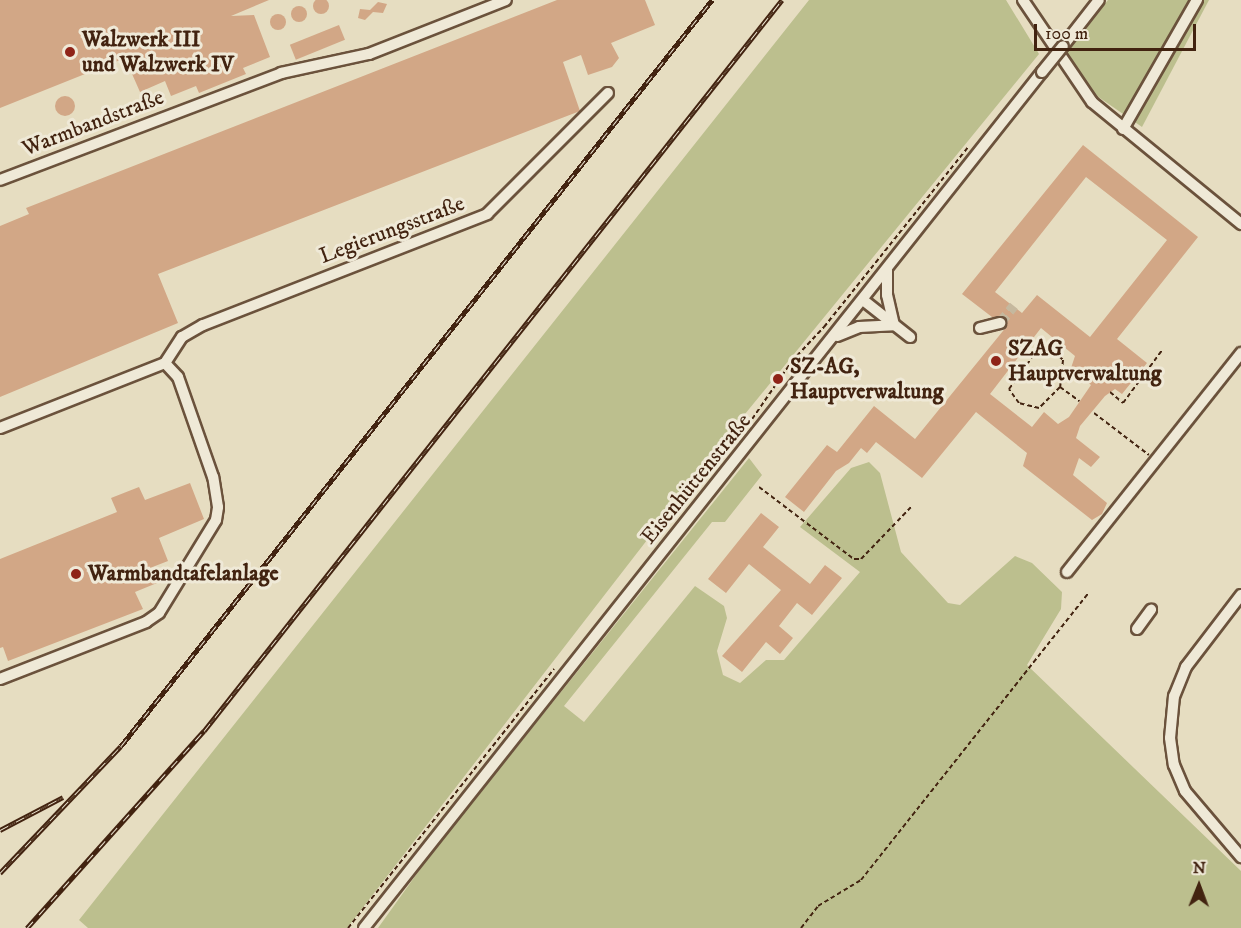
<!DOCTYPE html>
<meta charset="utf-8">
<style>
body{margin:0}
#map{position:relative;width:1241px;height:928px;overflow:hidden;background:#e6ddc1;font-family:"IM FELL DW Pica",serif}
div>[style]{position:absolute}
.green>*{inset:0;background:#bcbf8e}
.building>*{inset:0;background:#d2a786;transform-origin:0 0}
.round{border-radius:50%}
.minor-tunnel>*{height:10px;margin-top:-5px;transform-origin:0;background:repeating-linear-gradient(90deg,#c5b89e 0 10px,transparent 0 15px)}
.path>*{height:2px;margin-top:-1px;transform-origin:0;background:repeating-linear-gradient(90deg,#422310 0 4.5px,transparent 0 7.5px)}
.roads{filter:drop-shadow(2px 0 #6b523c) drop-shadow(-2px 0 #6b523c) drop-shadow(0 2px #6b523c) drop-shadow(0 -2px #6b523c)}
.minor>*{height:10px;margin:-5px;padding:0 5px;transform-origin:5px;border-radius:5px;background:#efe9d7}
.rail>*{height:5px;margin-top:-2.5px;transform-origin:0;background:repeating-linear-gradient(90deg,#efe9d7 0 9px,#422310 0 18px);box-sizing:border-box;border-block:2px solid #422310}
.bridges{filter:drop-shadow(2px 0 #6b523c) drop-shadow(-2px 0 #6b523c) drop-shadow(0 2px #6b523c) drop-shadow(0 -2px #6b523c)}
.minor-bridge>*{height:10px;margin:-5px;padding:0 5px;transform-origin:5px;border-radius:5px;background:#efe9d7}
.dots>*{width:16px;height:16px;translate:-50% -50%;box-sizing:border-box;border:3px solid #efe9d7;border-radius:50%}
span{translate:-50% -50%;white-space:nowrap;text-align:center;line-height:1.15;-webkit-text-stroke:6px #efe9d7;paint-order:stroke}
.poi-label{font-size:22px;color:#422310;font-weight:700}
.left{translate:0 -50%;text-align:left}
.street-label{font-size:22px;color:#422310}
.north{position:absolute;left:1169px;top:856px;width:60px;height:60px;-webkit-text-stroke:4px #efe9d7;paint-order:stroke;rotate:1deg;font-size:16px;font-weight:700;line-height:24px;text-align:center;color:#422310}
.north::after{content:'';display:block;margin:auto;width:21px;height:27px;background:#422310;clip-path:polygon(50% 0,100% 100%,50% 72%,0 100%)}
.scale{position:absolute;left:1034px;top:24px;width:162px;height:27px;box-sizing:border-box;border:3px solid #422310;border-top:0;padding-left:8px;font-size:18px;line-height:21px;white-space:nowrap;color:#422310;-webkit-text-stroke:4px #efe9d7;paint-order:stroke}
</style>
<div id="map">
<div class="green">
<i style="clip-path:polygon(809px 0,1006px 0,1039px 54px,736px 425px,347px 928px,88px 928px,79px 920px)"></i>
<i style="clip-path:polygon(1108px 0,1209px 0,1142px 127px,1097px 96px,1064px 55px)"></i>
<i style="clip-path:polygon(749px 458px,762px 475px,725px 522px,712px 522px,564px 706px,584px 722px,695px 586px,724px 606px,727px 618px,717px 651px,723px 675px,740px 683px,766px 660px,784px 660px,860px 572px,800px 527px,851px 468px,869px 462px,880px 473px,901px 552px,948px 603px,960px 605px,1015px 556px,1032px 563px,1062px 592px,1061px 609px,1027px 665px,1241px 871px,1241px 928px,378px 928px,431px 854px)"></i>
</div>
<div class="building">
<i class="round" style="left:313px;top:-2px;width:16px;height:16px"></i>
<i style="clip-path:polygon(0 0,269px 0,231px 16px,254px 15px,270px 57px,243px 68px,246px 74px,199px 93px,196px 86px,171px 96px,165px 81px,140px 92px,125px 58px,0 108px)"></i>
<i style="clip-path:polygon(557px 0,645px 0,655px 25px,611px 43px,619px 58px,612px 67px,588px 75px,581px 55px,563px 62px,580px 111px,158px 274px,178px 323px,0 397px,0 226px,29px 214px,26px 208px)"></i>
<i style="clip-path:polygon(378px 2px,387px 4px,383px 13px,373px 12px,365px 20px,358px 18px,360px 9px,370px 10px)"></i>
<i class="round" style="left:291px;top:6px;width:16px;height:16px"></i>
<i class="round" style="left:270px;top:14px;width:16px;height:16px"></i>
<i style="left:339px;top:25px;width:16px;height:53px;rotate:68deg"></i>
<i class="round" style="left:55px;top:96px;width:20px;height:20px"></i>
<i style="clip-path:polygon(evenodd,1083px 145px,1198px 237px,1117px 339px,1147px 363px,1122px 394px,1115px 389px,1105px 396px,1080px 426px,1076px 438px,1100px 457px,1091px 467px,1079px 458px,1073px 475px,1107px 503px,1102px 514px,1092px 520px,1023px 466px,1027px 453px,976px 412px,922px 478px,876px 442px,867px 453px,861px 448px,849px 463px,836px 471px,804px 512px,785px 497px,827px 445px,837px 452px,874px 406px,915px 439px,1007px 326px,1005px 317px,992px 317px,962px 294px,1083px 145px,1086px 177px,1167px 240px,1090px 337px,1037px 295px,1022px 313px,995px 292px,1086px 177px,1083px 145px,1041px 328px,1075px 356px,1071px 368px,1091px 385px,1069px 417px,1058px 424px,1044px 412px,1032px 427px,990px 394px,1041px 328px)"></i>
<i style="clip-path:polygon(190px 483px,204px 519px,159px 538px,168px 561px,150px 568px,157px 583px,135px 592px,143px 609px,8px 661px,3px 647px,0 648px,0 559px,117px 512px,111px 498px,139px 487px,145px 500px)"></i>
<i style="clip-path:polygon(761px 513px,779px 527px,763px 547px,810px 584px,825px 565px,842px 578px,812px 615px,797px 603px,779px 626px,793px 638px,780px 654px,766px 642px,742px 672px,722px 656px,781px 590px,749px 564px,726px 593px,708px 579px)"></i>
</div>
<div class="minor-tunnel">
<i style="left:1000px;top:323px;width:22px;rotate:-51deg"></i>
</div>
<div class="path">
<i style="left:1060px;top:387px;width:30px;rotate:135deg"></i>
<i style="left:1039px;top:408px;width:21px;rotate:-166deg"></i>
<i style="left:1019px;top:403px;width:17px;rotate:-126deg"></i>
<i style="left:1009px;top:389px;width:46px;rotate:-53.9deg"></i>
<i style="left:1036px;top:352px;width:13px;rotate:-27deg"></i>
<i style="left:1048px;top:346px;width:21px;rotate:43deg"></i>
<i style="left:1063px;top:360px;width:27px;rotate:96deg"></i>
<i style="left:1060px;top:387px;width:24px;rotate:36deg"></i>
<i style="left:1110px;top:392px;width:17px;rotate:40deg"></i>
<i style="left:1123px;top:403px;width:67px;rotate:-53.5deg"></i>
<i style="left:1094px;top:413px;width:69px;rotate:37.4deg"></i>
<i style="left:748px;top:425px;width:78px;rotate:-55.5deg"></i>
<i style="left:792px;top:361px;width:47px;rotate:-46.7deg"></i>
<i style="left:824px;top:327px;width:232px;rotate:-51.3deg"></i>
<i style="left:759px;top:487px;width:119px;rotate:37.2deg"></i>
<i style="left:854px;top:559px;width:7px"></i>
<i style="left:861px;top:559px;width:75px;rotate:-46.1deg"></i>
<i style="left:348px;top:928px;width:331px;rotate:-51.5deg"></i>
<i style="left:801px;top:928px;width:28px;rotate:-52deg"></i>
<i style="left:818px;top:906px;width:50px;rotate:-31.2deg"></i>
<i style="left:861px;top:880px;width:367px;rotate:-51.6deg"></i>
</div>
<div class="roads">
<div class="minor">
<i style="left:1023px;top:0;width:123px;rotate:55.9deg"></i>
<i style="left:1092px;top:102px;width:193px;rotate:39.3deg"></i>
<i style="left:1063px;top:46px;width:58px;rotate:-52deg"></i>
<i style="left:1123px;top:129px;width:149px;rotate:-60.2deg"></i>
<i style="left:0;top:180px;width:301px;rotate:-20.8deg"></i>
<i style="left:281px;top:73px;width:90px;rotate:-12.2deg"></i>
<i style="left:369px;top:54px;width:147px;rotate:-21.5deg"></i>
<i style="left:863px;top:300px;width:60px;rotate:38.2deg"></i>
<i style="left:980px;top:328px;width:21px;rotate:-14deg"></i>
<i style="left:837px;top:336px;width:24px;rotate:-22deg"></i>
<i style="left:859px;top:327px;width:35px;rotate:-3deg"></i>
<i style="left:894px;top:325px;width:31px;rotate:-103deg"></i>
<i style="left:887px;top:295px;width:25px;rotate:-90deg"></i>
<i style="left:0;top:428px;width:177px;rotate:-21.5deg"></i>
<i style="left:165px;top:363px;width:31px;rotate:-57deg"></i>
<i style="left:182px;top:337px;width:24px;rotate:-30deg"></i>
<i style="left:203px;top:325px;width:305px;rotate:-21.3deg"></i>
<i style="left:487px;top:214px;width:171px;rotate:-45deg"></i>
<i style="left:1067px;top:572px;width:280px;rotate:-51.5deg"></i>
<i style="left:1241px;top:595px;width:91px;rotate:127.4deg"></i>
<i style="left:1186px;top:667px;width:31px;rotate:112deg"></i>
<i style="left:1174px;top:696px;width:42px;rotate:95.4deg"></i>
<i style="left:1170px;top:738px;width:27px;rotate:82deg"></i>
<i style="left:1174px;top:765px;width:28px;rotate:67deg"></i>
<i style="left:1185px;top:791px;width:87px;rotate:49.7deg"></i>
<i style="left:1137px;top:629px;width:24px;rotate:-54deg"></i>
<i style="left:0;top:679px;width:157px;rotate:-21.3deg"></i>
<i style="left:146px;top:622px;width:16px;rotate:-35deg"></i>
<i style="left:159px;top:613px;width:109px;rotate:-58.5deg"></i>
<i style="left:216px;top:520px;width:13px;rotate:-81deg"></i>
<i style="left:218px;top:507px;width:30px;rotate:-99deg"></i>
<i style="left:213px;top:477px;width:106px;rotate:-109.3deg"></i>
<i style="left:178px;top:377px;width:19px;rotate:-133deg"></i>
<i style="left:364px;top:928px;width:1092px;rotate:-51.62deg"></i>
</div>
</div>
<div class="rail">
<i style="left:0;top:830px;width:71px;rotate:-27.6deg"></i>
<i style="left:0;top:873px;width:175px;rotate:-46.4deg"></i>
<i style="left:121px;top:746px;width:952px;rotate:-51.61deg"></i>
<i style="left:27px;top:928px;width:265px;rotate:-48.1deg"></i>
<i style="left:204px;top:731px;width:932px;rotate:-51.67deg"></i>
</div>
<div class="bridges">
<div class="minor-bridge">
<i style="left:1042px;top:72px;width:33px;rotate:-51deg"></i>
</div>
</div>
<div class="dots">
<i style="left:70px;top:52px;background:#8f2418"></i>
<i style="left:996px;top:361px;background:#8f2418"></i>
<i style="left:778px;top:379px;background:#8f2418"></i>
<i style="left:76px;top:574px;background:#8f2418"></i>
</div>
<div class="poi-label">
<span class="left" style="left:82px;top:52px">Walzwerk III<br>und Walzwerk IV</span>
<span class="left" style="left:1008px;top:361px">SZAG<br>Hauptverwaltung</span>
<span class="left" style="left:790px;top:379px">SZ-AG,<br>Hauptverwaltung</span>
<span class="left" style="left:88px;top:574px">Warmbandtafelanlage</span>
</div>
<div class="street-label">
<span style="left:93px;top:123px;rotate:-21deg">Warmbandstraße</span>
<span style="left:392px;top:230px;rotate:-21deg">Legierungsstraße</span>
<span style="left:696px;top:479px;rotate:-51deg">Eisenhüttenstraße</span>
</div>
<div class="north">N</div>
<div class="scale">100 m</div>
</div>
